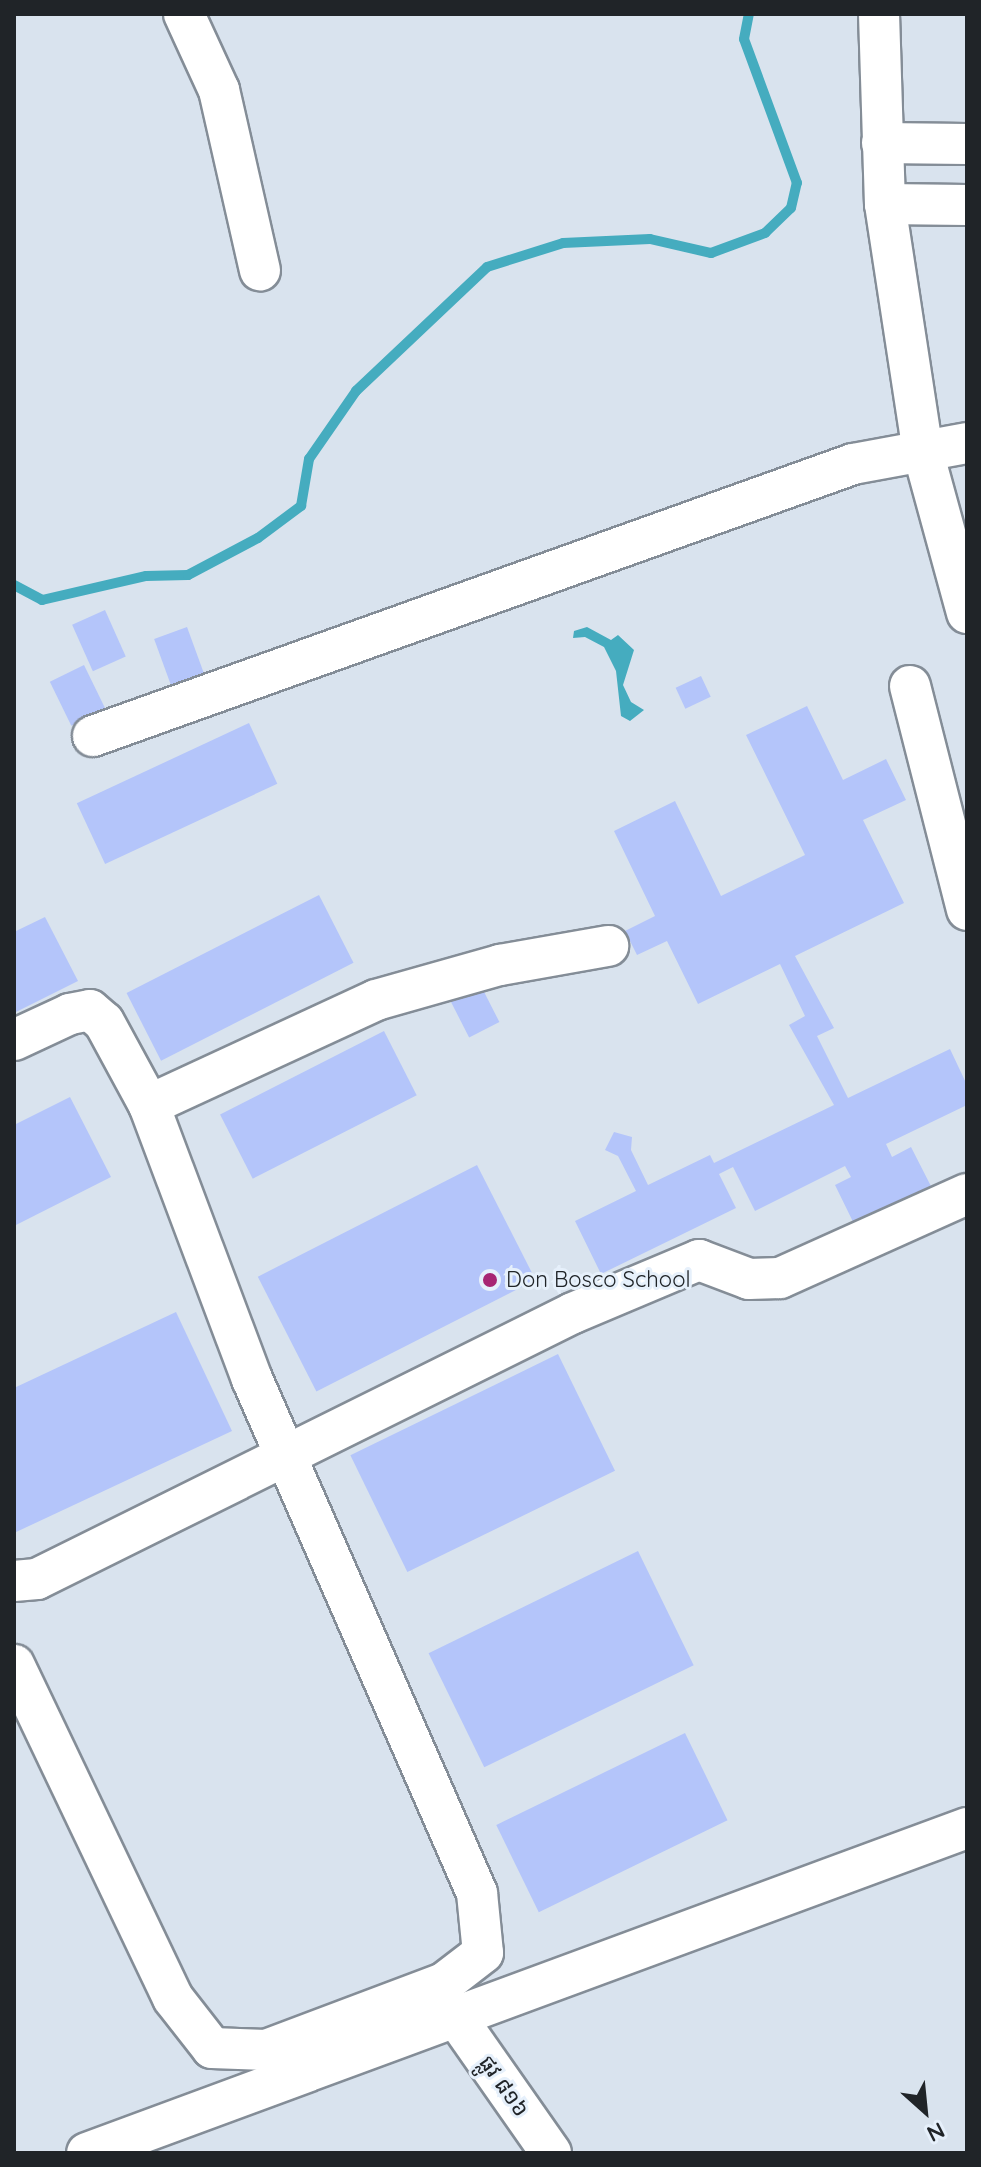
<!DOCTYPE html>
<meta charset="utf-8">
<style>
body{margin:0}
#map{position:relative;width:981px;height:2167px;overflow:hidden;background:#d9e3ee;font-family:Quicksand,"Noto Sans Khmer",sans-serif}
div>[style]{position:absolute}
.water>*{inset:0;background:#45acbf}
.stream>*{height:10px;margin:-5px;padding:0 5px;transform-origin:5px;border-radius:5px;background:#45acbf}
.building>*{inset:0;background:#b4c5fa;transform-origin:0 0}
.roads{filter:drop-shadow(2px 0 #848d97) drop-shadow(-2px 0 #848d97) drop-shadow(0 2px #848d97) drop-shadow(0 -2px #848d97)}
.minor>*{height:40px;margin:-20px;padding:0 20px;transform-origin:20px;border-radius:20px;background:#fff}
.dots>*{width:22px;height:22px;translate:-50% -50%;box-sizing:border-box;border:4px solid #e6f0fb;border-radius:50%}
span{translate:-50% -50%;white-space:nowrap;text-align:center;line-height:1.15;-webkit-text-stroke:6px #e6f0fb;paint-order:stroke}
.poi-label{font-size:22px;color:#202428}
.left{translate:0 -50%;text-align:left}
.street-label{font-size:22px;color:#202428}
.frame{position:absolute;inset:0;border:16px solid #202428;pointer-events:none}
.north{position:absolute;left:885px;top:2071px;width:80px;height:80px;-webkit-text-stroke:6px #e6f0fb;paint-order:stroke;rotate:153deg;font-size:22px;font-weight:700;line-height:32px;text-align:center;color:#202428}
.north::after{content:'';display:block;margin:auto;width:28px;height:36px;background:#202428;clip-path:polygon(50% 0,100% 100%,50% 72%,0 100%)}
</style>
<div id="map">
<div class="water">
<i style="clip-path:polygon(587px 627px,611px 640px,618px 635px,634px 650px,623px 685px,631px 702px,644px 710px,630px 721px,621px 716px,616px 671px,604px 647px,585px 637px,573px 638px,574px 631px)"></i>
</div>
<div class="stream">
<i style="left:14px;top:585px;width:32px;rotate:28deg"></i>
<i style="left:42px;top:600px;width:107px;rotate:-13deg"></i>
<i style="left:146px;top:576px;width:42px;rotate:-1.4deg"></i>
<i style="left:188px;top:575px;width:79px;rotate:-27.9deg"></i>
<i style="left:258px;top:538px;width:54px;rotate:-36.7deg"></i>
<i style="left:301px;top:506px;width:48px;rotate:-80.3deg"></i>
<i style="left:309px;top:459px;width:83px;rotate:-55.3deg"></i>
<i style="left:356px;top:391px;width:180px;rotate:-43.4deg"></i>
<i style="left:487px;top:267px;width:80px;rotate:-17.5deg"></i>
<i style="left:563px;top:243px;width:87px;rotate:-2.6deg"></i>
<i style="left:650px;top:239px;width:63px;rotate:12.9deg"></i>
<i style="left:711px;top:253px;width:58px;rotate:-20.3deg"></i>
<i style="left:765px;top:233px;width:36px;rotate:-44deg"></i>
<i style="left:791px;top:208px;width:26px;rotate:-77deg"></i>
<i style="left:797px;top:183px;width:153px;rotate:-110.2deg"></i>
<i style="left:744px;top:39px;width:25px;rotate:-79deg"></i>
</div>
<div class="building">
<i style="left:105px;top:610px;width:51px;height:36px;rotate:66deg"></i>
<i style="left:187px;top:627px;width:52px;height:35px;rotate:70deg"></i>
<i style="left:84px;top:665px;width:49px;height:38px;rotate:64deg"></i>
<i style="left:701px;top:676px;width:23px;height:28px;rotate:65deg"></i>
<i style="clip-path:polygon(807px 706px,843px 780px,886px 759px,906px 800px,863px 820px,904px 903px,795px 956px,834px 1028px,817px 1036px,848px 1098px,950px 1049px,967px 1085px,967px 1105px,886px 1144px,892px 1157px,911px 1147px,936px 1196px,859px 1234px,835px 1185px,851px 1177px,845px 1166px,755px 1211px,733px 1167px,719px 1174px,736px 1208px,601px 1274px,575px 1221px,636px 1191px,618px 1156px,605px 1150px,614px 1132px,632px 1137px,631px 1150px,648px 1185px,710px 1155px,714px 1163px,834px 1105px,789px 1025px,805px 1016px,780px 964px,698px 1004px,667px 941px,637px 955px,625px 931px,655px 916px,614px 831px,675px 801px,721px 896px,805px 855px,746px 735px)"></i>
<i style="left:249px;top:723px;width:67px;height:190px;rotate:65deg"></i>
<i style="left:319px;top:895px;width:76px;height:216px;rotate:63deg"></i>
<i style="clip-path:polygon(45px 917px,78px 981px,14px 1013px,14px 932px)"></i>
<i style="left:479px;top:982px;width:45px;height:34px;rotate:63deg"></i>
<i style="left:384px;top:1031px;width:72px;height:184px;rotate:63deg"></i>
<i style="clip-path:polygon(70px 1097px,111px 1177px,14px 1226px,14px 1125px)"></i>
<i style="left:477px;top:1165px;width:129px;height:246px;rotate:63deg"></i>
<i style="clip-path:polygon(176px 1312px,232px 1431px,14px 1533px,14px 1388px)"></i>
<i style="left:558px;top:1354px;width:130px;height:231px;rotate:64deg"></i>
<i style="left:638px;top:1551px;width:127px;height:233px;rotate:64deg"></i>
<i style="left:685px;top:1733px;width:97px;height:210px;rotate:64deg"></i>
</div>
<div class="roads">
<div class="minor">
<i style="left:184px;top:14px;width:84px;rotate:65.3deg"></i>
<i style="left:219px;top:90px;width:185px;rotate:77.2deg"></i>
<i style="left:879px;top:14px;width:190px;rotate:88.2deg"></i>
<i style="left:885px;top:204px;width:251px;rotate:81.3deg"></i>
<i style="left:923px;top:452px;width:167px;rotate:74.7deg"></i>
<i style="left:882px;top:143px;width:85px;rotate:0.7deg"></i>
<i style="left:885px;top:204px;width:82px;rotate:0.7deg"></i>
<i style="left:910px;top:686px;width:231px;rotate:75.7deg"></i>
<i style="left:93px;top:736px;width:807px;rotate:-19.69deg"></i>
<i style="left:853px;top:464px;width:116px;rotate:-10.4deg"></i>
<i style="left:14px;top:1040px;width:62px;rotate:-24.9deg"></i>
<i style="left:70px;top:1014px;width:20px;rotate:-11deg"></i>
<i style="left:90px;top:1010px;width:18px;rotate:41deg"></i>
<i style="left:104px;top:1022px;width:94px;rotate:61.5deg"></i>
<i style="left:149px;top:1105px;width:293px;rotate:69.4deg"></i>
<i style="left:252px;top:1379px;width:561px;rotate:66.36deg"></i>
<i style="left:477px;top:1893px;width:60px;rotate:84.3deg"></i>
<i style="left:483px;top:1953px;width:49px;rotate:142.4deg"></i>
<i style="left:444px;top:1983px;width:190px;rotate:159.4deg"></i>
<i style="left:266px;top:2050px;width:54px;rotate:-177.9deg"></i>
<i style="left:212px;top:2048px;width:63px;rotate:-128deg"></i>
<i style="left:173px;top:1998px;width:369px;rotate:-115.5deg"></i>
<i style="left:149px;top:1105px;width:250px;rotate:-24.8deg"></i>
<i style="left:376px;top:1000px;width:129px;rotate:-15.8deg"></i>
<i style="left:500px;top:965px;width:110px;rotate:-10deg"></i>
<i style="left:14px;top:1581px;width:23px;rotate:-5deg"></i>
<i style="left:37px;top:1579px;width:598px;rotate:-26.39deg"></i>
<i style="left:573px;top:1313px;width:137px;rotate:-22.8deg"></i>
<i style="left:699px;top:1260px;width:53px;rotate:20.8deg"></i>
<i style="left:749px;top:1279px;width:31px;rotate:-2deg"></i>
<i style="left:780px;top:1278px;width:205px;rotate:-24.2deg"></i>
<i style="left:458px;top:2020px;width:162px;rotate:55deg"></i>
<i style="left:87px;top:2153px;width:938px;rotate:-20.27deg"></i>
</div>
</div>
<div class="dots">
<i style="left:490px;top:1280px;background:#a72573"></i>
</div>
<div class="poi-label">
<span class="left" style="left:506px;top:1280px">Don Bosco School</span>
</div>
<div class="street-label">
<span style="left:504px;top:2086px;rotate:55deg">ផ្លូវ ៨១៦</span>
</div>
<div class="frame"></div>
<div class="north">N</div>
</div>
